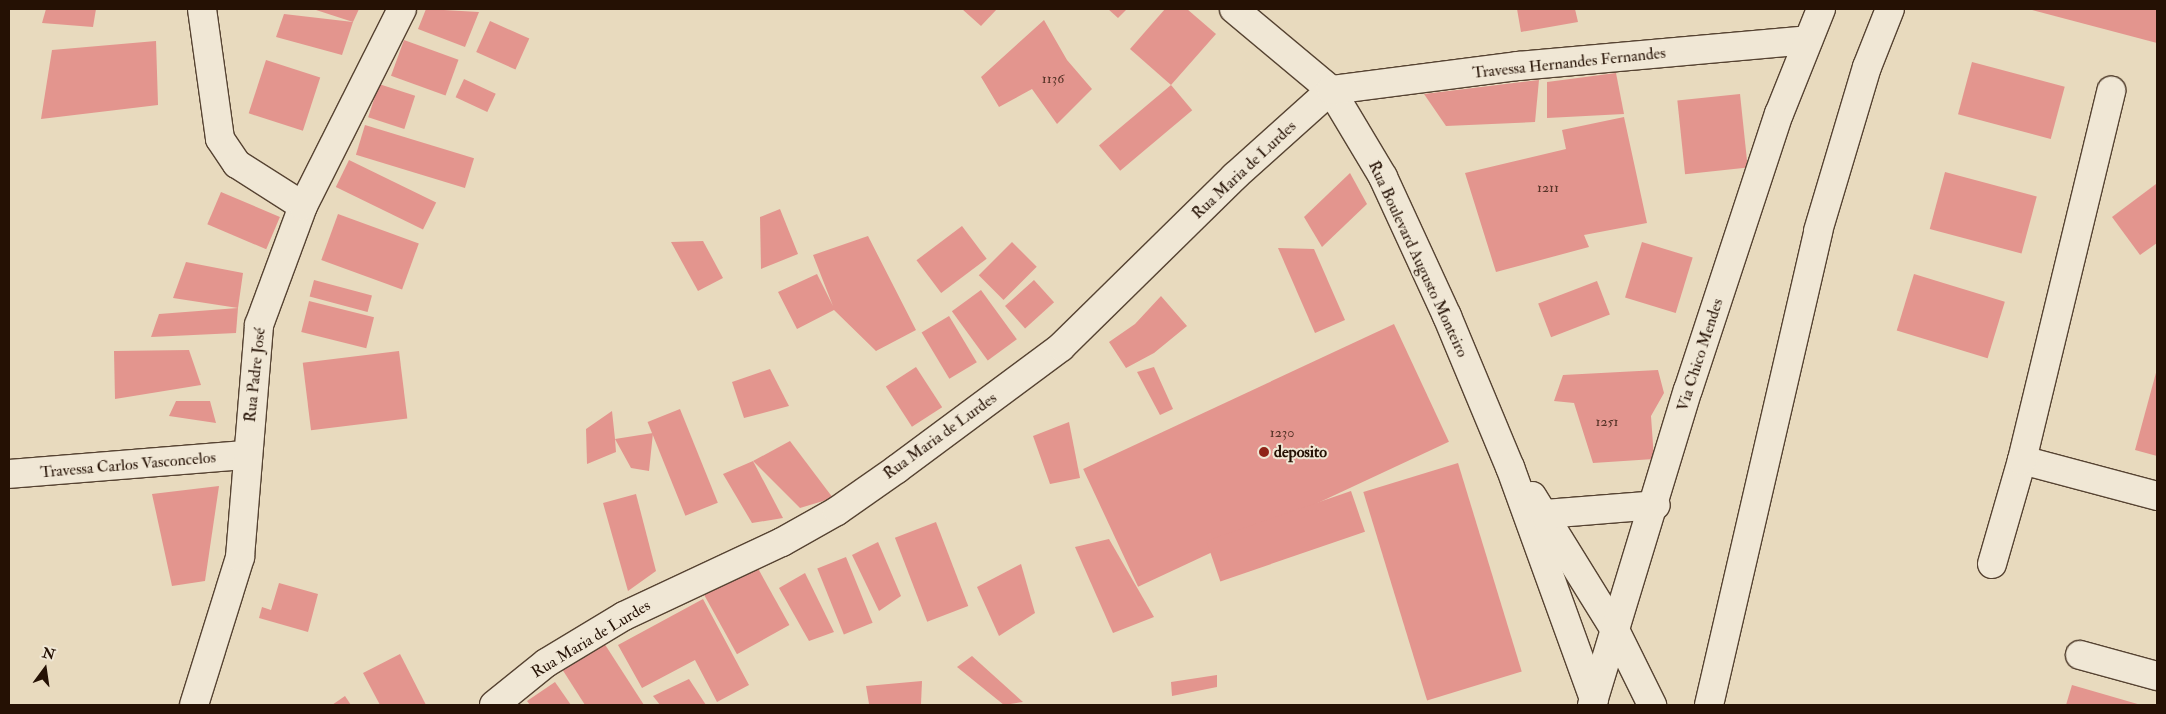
<!DOCTYPE html>
<meta charset="utf-8">
<style>
body{margin:0}
#map{position:relative;width:2166px;height:714px;overflow:hidden;background:#e8dabe;font-family:"IM FELL Double Pica",serif}
div>[style]{position:absolute}
.building>*{inset:0;background:#e3958e;transform-origin:0 0}
.roads{filter:drop-shadow(1px 0 #564332) drop-shadow(-1px 0 #564332) drop-shadow(0 1px #564332) drop-shadow(0 -1px #564332)}
.street>*{height:28px;margin:-14px;padding:0 14px;transform-origin:14px;border-radius:14px;background:#f0e7d5}
.secondary>*{height:28px;margin:-14px;padding:0 14px;transform-origin:14px;border-radius:14px;background:#f0e7d5}
.dots>*{width:14px;height:14px;translate:-50% -50%;box-sizing:border-box;border:2px solid #f0e7d5;border-radius:50%}
span{translate:-50% -50%;white-space:nowrap;text-align:center;line-height:1.15;-webkit-text-stroke:4px #f0e7d5;paint-order:stroke}
.number-label{font-size:14px;color:#543226}
.number-label span{-webkit-text-stroke-width:0}
.street-label{font-size:16px;color:#251104}
.poi-label{font-size:16px;color:#251104;font-weight:700}
.left{translate:0 -50%;text-align:left}
.frame{position:absolute;inset:0;border:10px solid #251104;pointer-events:none}
.north{position:absolute;left:20px;top:644px;width:50px;height:50px;-webkit-text-stroke:4px #f0e7d5;paint-order:stroke;rotate:14deg;font-size:14px;font-weight:700;line-height:20px;text-align:center;color:#251104}
.north::after{content:'';display:block;margin:auto;width:18px;height:22px;background:#251104;clip-path:polygon(50% 0,100% 100%,50% 72%,0 100%)}
</style>
<div id="map">
<div class="building">
<i style="clip-path:polygon(46px 9px,96px 9px,93px 27px,42px 23px)"></i>
<i style="clip-path:polygon(313px 9px,359px 9px,353px 22px)"></i>
<i style="clip-path:polygon(426px 9px,479px 12px,465px 47px,418px 29px)"></i>
<i style="clip-path:polygon(962px 9px,997px 9px,981px 26px)"></i>
<i style="clip-path:polygon(1108px 9px,1127px 9px,1118px 18px)"></i>
<i style="clip-path:polygon(1165px 9px,1187px 9px,1216px 34px,1171px 85px,1130px 49px)"></i>
<i style="clip-path:polygon(1517px 9px,1575px 9px,1578px 22px,1521px 32px)"></i>
<i style="clip-path:polygon(2028px 9px,2157px 9px,2157px 43px)"></i>
<i style="clip-path:polygon(284px 14px,353px 22px,342px 55px,276px 37px)"></i>
<i style="clip-path:polygon(1044px 20px,1067px 60px,1092px 89px,1057px 124px,1032px 89px,999px 107px,981px 77px)"></i>
<i style="left:490px;top:21px;width:43px;height:34px;rotate:24deg"></i>
<i style="left:404px;top:40px;width:58px;height:38px;rotate:20deg"></i>
<i style="clip-path:polygon(156px 41px,158px 105px,41px 119px,52px 50px)"></i>
<i style="left:266px;top:60px;width:57px;height:56px;rotate:18deg"></i>
<i style="left:1972px;top:62px;width:96px;height:54px;rotate:15deg"></i>
<i style="clip-path:polygon(1616px 73px,1624px 114px,1547px 118px,1547px 82px)"></i>
<i style="left:464px;top:79px;width:35px;height:20px;rotate:25deg"></i>
<i style="clip-path:polygon(1539px 80px,1535px 122px,1446px 126px,1424px 94px)"></i>
<i style="left:379px;top:84px;width:38px;height:35px;rotate:18deg"></i>
<i style="left:1171px;top:85px;width:33px;height:94px;rotate:50deg"></i>
<i style="left:1740px;top:94px;width:74px;height:63px;rotate:84deg"></i>
<i style="clip-path:polygon(1624px 117px,1647px 223px,1584px 235px,1589px 247px,1496px 272px,1465px 173px,1566px 149px,1562px 130px)"></i>
<i style="left:365px;top:125px;width:114px;height:31px;rotate:17deg"></i>
<i style="left:349px;top:160px;width:97px;height:30px;rotate:26deg"></i>
<i style="left:1945px;top:172px;width:95px;height:59px;rotate:15deg"></i>
<i style="clip-path:polygon(1350px 173px,1367px 204px,1322px 247px,1304px 217px)"></i>
<i style="clip-path:polygon(2156px 184px,2157px 243px,2140px 255px,2112px 217px)"></i>
<i style="left:221px;top:192px;width:64px;height:35px;rotate:23deg"></i>
<i style="clip-path:polygon(780px 209px,798px 254px,761px 269px,760px 217px)"></i>
<i style="left:338px;top:214px;width:86px;height:49px;rotate:20deg"></i>
<i style="left:962px;top:226px;width:41px;height:57px;rotate:53deg"></i>
<i style="clip-path:polygon(868px 236px,916px 330px,876px 351px,834px 310px,797px 329px,778px 292px,817px 274px,833px 306px,813px 255px)"></i>
<i style="clip-path:polygon(703px 241px,723px 278px,698px 291px,671px 242px)"></i>
<i style="left:1012px;top:242px;width:35px;height:47px;rotate:45deg"></i>
<i style="left:1642px;top:242px;width:53px;height:58px;rotate:17deg"></i>
<i style="clip-path:polygon(1278px 248px,1314px 249px,1345px 320px,1315px 333px)"></i>
<i style="clip-path:polygon(186px 262px,243px 273px,238px 308px,173px 298px)"></i>
<i style="left:1914px;top:274px;width:95px;height:59px;rotate:17deg"></i>
<i style="left:314px;top:280px;width:60px;height:17px;rotate:15deg"></i>
<i style="left:1034px;top:280px;width:30px;height:39px;rotate:48deg"></i>
<i style="left:1597px;top:281px;width:36px;height:63px;rotate:69deg"></i>
<i style="left:981px;top:290px;width:61px;height:36px;rotate:54deg"></i>
<i style="clip-path:polygon(1161px 296px,1187px 326px,1154px 353px,1126px 368px,1109px 342px,1135px 324px)"></i>
<i style="left:309px;top:301px;width:67px;height:32px;rotate:14deg"></i>
<i style="clip-path:polygon(238px 308px,236px 333px,151px 337px,159px 314px)"></i>
<i style="left:949px;top:316px;width:54px;height:32px;rotate:59deg"></i>
<i style="left:1394px;top:324px;width:130px;height:343px;rotate:65deg"></i>
<i style="clip-path:polygon(189px 350px,201px 385px,115px 399px,114px 351px)"></i>
<i style="left:399px;top:351px;width:68px;height:97px;rotate:83deg"></i>
<i style="left:916px;top:367px;width:48px;height:36px;rotate:57deg"></i>
<i style="clip-path:polygon(1154px 367px,1173px 409px,1160px 415px,1137px 372px)"></i>
<i style="clip-path:polygon(770px 369px,789px 406px,744px 418px,732px 382px)"></i>
<i style="clip-path:polygon(2157px 369px,2157px 456px,2135px 450px)"></i>
<i style="clip-path:polygon(1658px 370px,1664px 393px,1651px 416px,1654px 459px,1593px 463px,1574px 403px,1554px 401px,1563px 375px)"></i>
<i style="clip-path:polygon(176px 401px,210px 401px,216px 423px,169px 416px)"></i>
<i style="left:680px;top:409px;width:101px;height:35px;rotate:68deg"></i>
<i style="clip-path:polygon(612px 411px,615px 439px,653px 433px,649px 471px,631px 468px,615px 439px,616px 452px,587px 464px,586px 429px)"></i>
<i style="clip-path:polygon(1069px 422px,1080px 478px,1050px 484px,1033px 436px)"></i>
<i style="clip-path:polygon(790px 441px,833px 498px,800px 508px,753px 461px)"></i>
<i style="clip-path:polygon(753px 461px,783px 518px,752px 523px,723px 474px)"></i>
<i style="left:1458px;top:463px;width:218px;height:99px;rotate:73deg"></i>
<i style="clip-path:polygon(219px 486px,205px 581px,172px 586px,152px 494px)"></i>
<i style="left:1351px;top:491px;width:43px;height:153px;rotate:71deg"></i>
<i style="clip-path:polygon(636px 494px,656px 571px,628px 591px,603px 503px)"></i>
<i style="left:936px;top:522px;width:90px;height:44px;rotate:69deg"></i>
<i style="clip-path:polygon(1109px 539px,1154px 617px,1113px 633px,1075px 547px)"></i>
<i style="clip-path:polygon(878px 542px,901px 596px,879px 611px,852px 555px)"></i>
<i style="left:846px;top:557px;width:71px;height:31px;rotate:68deg"></i>
<i style="left:755px;top:563px;width:71px;height:60px;rotate:61deg"></i>
<i style="clip-path:polygon(1021px 564px,1035px 613px,999px 636px,977px 587px)"></i>
<i style="clip-path:polygon(805px 573px,834px 632px,809px 641px,779px 588px)"></i>
<i style="clip-path:polygon(279px 583px,318px 594px,308px 632px,259px 618px,262px 607px,271px 610px)"></i>
<i style="clip-path:polygon(703px 599px,749px 685px,717px 702px,695px 660px,642px 688px,618px 645px)"></i>
<i style="clip-path:polygon(604px 643px,644px 705px,585px 705px,562px 669px)"></i>
<i style="clip-path:polygon(400px 654px,426px 705px,380px 705px,363px 673px)"></i>
<i style="clip-path:polygon(972px 656px,1023px 702px,1004px 705px,957px 667px)"></i>
<i style="clip-path:polygon(1217px 675px,1217px 687px,1172px 696px,1171px 682px)"></i>
<i style="clip-path:polygon(689px 679px,706px 705px,660px 705px,653px 696px)"></i>
<i style="clip-path:polygon(922px 681px,921px 704px,869px 704px,866px 686px)"></i>
<i style="clip-path:polygon(555px 682px,571px 705px,530px 705px,527px 701px)"></i>
<i style="clip-path:polygon(2072px 685px,2141px 705px,2066px 705px)"></i>
<i style="clip-path:polygon(345px 696px,351px 705px,332px 705px)"></i>
</div>
<div class="roads">
<div class="street">
<i style="left:202px;top:9px;width:131px;rotate:82.1deg"></i>
<i style="left:220px;top:139px;width:30px;rotate:56deg"></i>
<i style="left:237px;top:164px;width:78px;rotate:32.5deg"></i>
<i style="left:1234px;top:9px;width:126px;rotate:39.9deg"></i>
<i style="left:1331px;top:90px;width:101px;rotate:59.1deg"></i>
<i style="left:1383px;top:177px;width:153px;rotate:65.3deg"></i>
<i style="left:1447px;top:316px;width:164px;rotate:67.4deg"></i>
<i style="left:1510px;top:467px;width:247px;rotate:70.1deg"></i>
<i style="left:2022px;top:460px;width:140px;rotate:14.9deg"></i>
<i style="left:9px;top:474px;width:238px;rotate:-4.6deg"></i>
<i style="left:1532px;top:496px;width:158px;rotate:58.2deg"></i>
<i style="left:1615px;top:630px;width:84px;rotate:63.7deg"></i>
<i style="left:1992px;top:564px;width:108px;rotate:-73.9deg"></i>
<i style="left:2022px;top:460px;width:380px;rotate:-76.4deg"></i>
<i style="left:2080px;top:655px;width:80px;rotate:15.3deg"></i>
<i style="left:194px;top:705px;width:155px;rotate:-72.7deg"></i>
<i style="left:240px;top:557px;width:233px;rotate:-85.3deg"></i>
<i style="left:259px;top:325px;width:127px;rotate:-69.7deg"></i>
<i style="left:303px;top:206px;width:220px;rotate:-63.3deg"></i>
<i style="left:494px;top:705px;width:67px;rotate:-38.9deg"></i>
<i style="left:546px;top:663px;width:91px;rotate:-31.1deg"></i>
<i style="left:624px;top:616px;width:174px;rotate:-25.1deg"></i>
<i style="left:782px;top:542px;width:63px;rotate:-29.4deg"></i>
<i style="left:837px;top:511px;width:73px;rotate:-35deg"></i>
<i style="left:897px;top:469px;width:204px;rotate:-36.6deg"></i>
<i style="left:1061px;top:347px;width:244px;rotate:-44.5deg"></i>
<i style="left:1235px;top:176px;width:129px;rotate:-41.9deg"></i>
<i style="left:1331px;top:90px;width:189px;rotate:-7.3deg"></i>
<i style="left:1518px;top:66px;width:291px;rotate:-5.1deg"></i>
</div>
<div class="secondary">
<i style="left:1545px;top:514px;width:111px;rotate:-4.6deg"></i>
<i style="left:1592px;top:705px;width:329px;rotate:-73.1deg"></i>
<i style="left:1688px;top:390px;width:291px;rotate:-71.8deg"></i>
<i style="left:1779px;top:114px;width:113px;rotate:-68.2deg"></i>
<i style="left:1709px;top:705px;width:486px;rotate:-77deg"></i>
<i style="left:1818px;top:231px;width:171px;rotate:-73.4deg"></i>
<i style="left:1867px;top:67px;width:62px;rotate:-68.4deg"></i>
</div>
</div>
<div class="dots">
<i style="left:1264px;top:452px;background:#8f2418"></i>
</div>
<div class="number-label">
<span style="left:1053px;top:79px">1136</span>
<span style="left:1548px;top:188px">1211</span>
<span style="left:1607px;top:422px">1251</span>
<span style="left:1282px;top:433px">1230</span>
</div>
<div class="street-label">
<span style="left:1569px;top:63px;rotate:-6deg">Travessa Hernandes Fernandes</span>
<span style="left:1244px;top:170px;rotate:-43deg">Rua Maria de Lurdes</span>
<span style="left:1418px;top:259px;rotate:65deg">Rua Boulevard Augusto Monteiro</span>
<span style="left:1700px;top:355px;rotate:-72deg">Via Chico Mendes</span>
<span style="left:255px;top:375px;rotate:-84deg">Rua Padre José</span>
<span style="left:940px;top:436px;rotate:-36deg">Rua Maria de Lurdes</span>
<span style="left:128px;top:465px;rotate:-5deg">Travessa Carlos Vasconcelos</span>
<span style="left:591px;top:639px;rotate:-31deg">Rua Maria de Lurdes</span>
</div>
<div class="poi-label">
<span class="left" style="left:1274px;top:452px">deposito</span>
</div>
<div class="frame"></div>
<div class="north">N</div>
</div>
